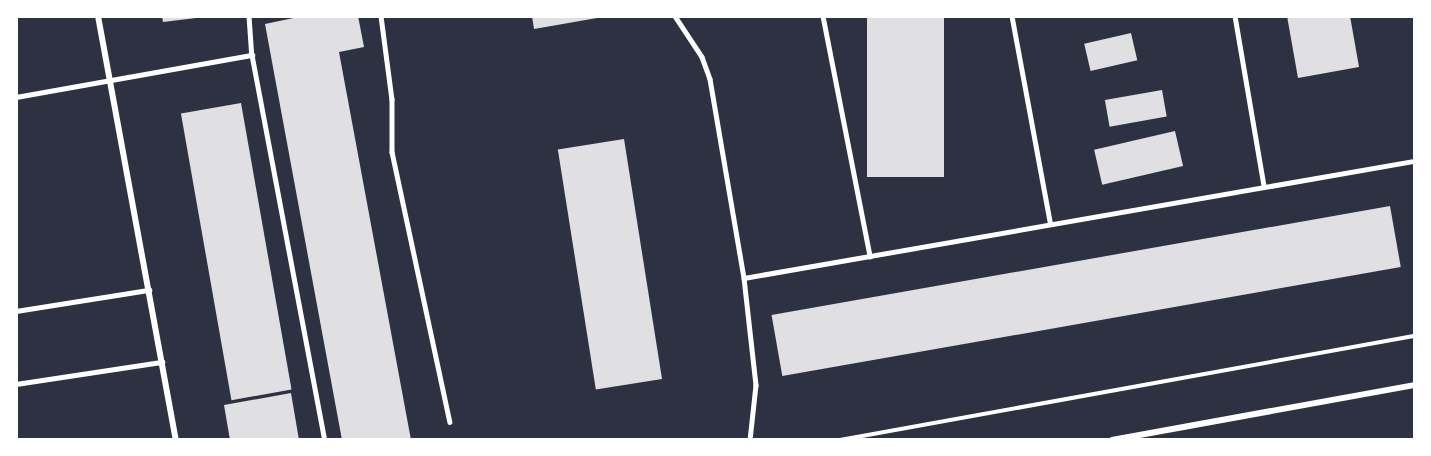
<!DOCTYPE html>
<style>
body{margin:0}
#map{position:relative;width:1431px;height:456px;overflow:hidden;background:#2d3142;font-family:"PT Sans",sans-serif}
div>[style]{position:absolute}
.building>*{inset:0;background:#e0e0e3;transform-origin:0 0}
.path>*{height:4px;margin:-2px;padding:0 2px;transform-origin:2px;border-radius:2px;background:#fff}
.service>*{height:4.5px;margin:-2.25px;padding:0 2.25px;transform-origin:2.25px;border-radius:2.25px;background:#fff}
.minor>*{height:6px;margin:-3px;padding:0 3px;transform-origin:3px;border-radius:3px;background:#fff}
span{translate:-50% -50%;white-space:nowrap;text-align:center;line-height:1.15;-webkit-text-stroke:6px #fff;paint-order:stroke}
.frame{position:absolute;inset:0;border:18px solid #fff;pointer-events:none}
</style>
<div id="map">
<div class="building">
<i style="clip-path:polygon(162px 16px,196px 16px,196px 18px,163px 22px)"></i>
<i style="clip-path:polygon(303px 16px,358px 16px,364px 47px,339px 52px,411px 440px,342px 440px,265px 24px)"></i>
<i style="clip-path:polygon(532px 16px,597px 16px,597px 18px,534px 29px)"></i>
<i style="left:867px;top:16px;width:77px;height:161px"></i>
<i style="clip-path:polygon(1287px 16px,1350px 16px,1359px 67px,1298px 78px)"></i>
<i style="left:1131px;top:33px;width:28px;height:48px;rotate:77deg"></i>
<i style="left:1162px;top:90px;width:27px;height:58px;rotate:80deg"></i>
<i style="left:241px;top:103px;width:291px;height:61px;rotate:80deg"></i>
<i style="left:1175px;top:131px;width:36px;height:83px;rotate:77deg"></i>
<i style="left:624px;top:139px;width:243px;height:67px;rotate:81deg"></i>
<i style="left:1390px;top:206px;width:62px;height:628px;rotate:80deg"></i>
<i style="clip-path:polygon(291px 393px,299px 440px,230px 440px,224px 405px)"></i>
</div>
<div class="path">
<i style="left:840px;top:440px;width:583px;rotate:-10.27deg"></i>
</div>
<div class="service">
<i style="left:249px;top:16px;width:39px;rotate:86deg"></i>
<i style="left:252px;top:55px;width:392px;rotate:79.3deg"></i>
<i style="left:381px;top:16px;width:84px;rotate:82.5deg"></i>
<i style="left:392px;top:99px;width:53px;rotate:90deg"></i>
<i style="left:392px;top:152px;width:276px;rotate:77.9deg"></i>
<i style="left:675px;top:16px;width:49px;rotate:56.6deg"></i>
<i style="left:702px;top:57px;width:23px;rotate:70deg"></i>
<i style="left:710px;top:79px;width:202px;rotate:80.3deg"></i>
<i style="left:744px;top:278px;width:108px;rotate:83.6deg"></i>
<i style="left:756px;top:385px;width:55px;rotate:96.2deg"></i>
<i style="left:823px;top:16px;width:245px;rotate:78.9deg"></i>
<i style="left:1012px;top:16px;width:209px;rotate:79.5deg"></i>
<i style="left:1235px;top:16px;width:172px;rotate:80.3deg"></i>
<i style="left:16px;top:97px;width:240px;rotate:-10.1deg"></i>
<i style="left:744px;top:278px;width:680px;rotate:-9.91deg"></i>
<i style="left:16px;top:311px;width:135px;rotate:-9deg"></i>
<i style="left:16px;top:384px;width:148px;rotate:-8.6deg"></i>
</div>
<div class="minor">
<i style="left:98px;top:16px;width:431px;rotate:79.6deg"></i>
<i style="left:1112px;top:440px;width:307px;rotate:-10.3deg"></i>
</div>
<div class="frame"></div>
</div>
